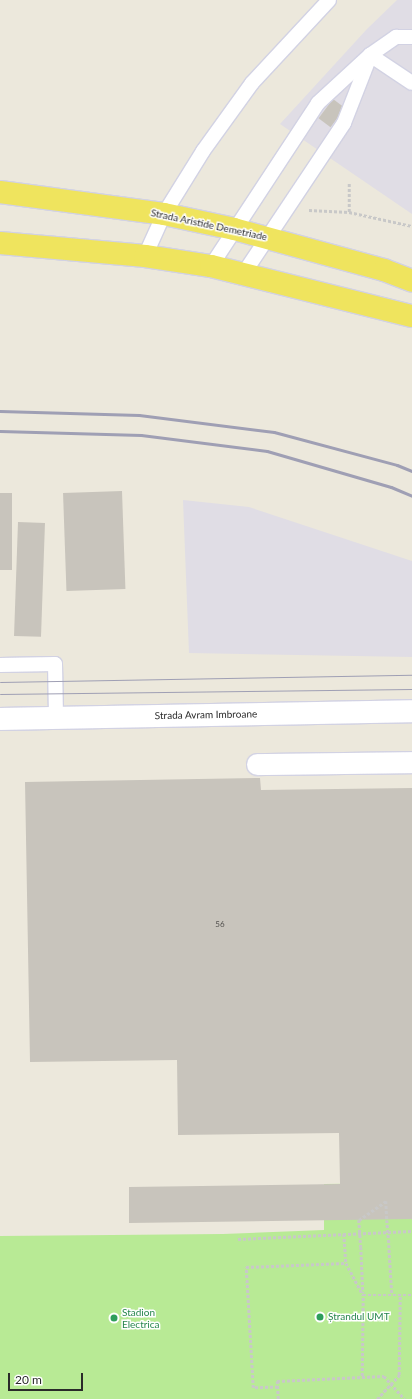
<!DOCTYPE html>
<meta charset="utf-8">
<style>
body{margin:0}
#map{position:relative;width:412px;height:1399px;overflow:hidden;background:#ece8dc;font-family:Lato,sans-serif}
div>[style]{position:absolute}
.industrial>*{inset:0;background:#e0dde5}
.pitch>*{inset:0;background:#b8ea95}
.building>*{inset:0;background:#c8c4bc;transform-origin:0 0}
.path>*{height:2.5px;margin-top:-1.25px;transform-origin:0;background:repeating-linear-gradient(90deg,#c8c8c8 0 3px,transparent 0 5px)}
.roads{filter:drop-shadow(1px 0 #d2d2e3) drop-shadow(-1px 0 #d2d2e3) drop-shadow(0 1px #d2d2e3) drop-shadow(0 -1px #d2d2e3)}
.service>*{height:14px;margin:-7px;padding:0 7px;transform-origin:7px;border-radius:7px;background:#fff}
.pedestrian>*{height:21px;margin:-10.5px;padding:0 10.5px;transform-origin:10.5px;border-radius:10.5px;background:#fff}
.tertiary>*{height:22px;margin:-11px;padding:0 11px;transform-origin:11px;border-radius:11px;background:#fff}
.primary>*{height:22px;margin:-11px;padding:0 11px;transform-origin:11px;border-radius:11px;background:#efe45e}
.tram>*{height:1px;margin:-0.5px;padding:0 0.5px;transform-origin:0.5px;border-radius:0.5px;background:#9f9fb4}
.rail>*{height:3px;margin:-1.5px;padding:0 1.5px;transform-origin:1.5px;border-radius:1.5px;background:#9f9fb4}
.path-bridge>*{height:2.5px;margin-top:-1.25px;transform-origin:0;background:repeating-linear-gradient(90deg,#c8c8c8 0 3px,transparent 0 5px)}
.dots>*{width:11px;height:11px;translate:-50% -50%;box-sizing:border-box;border:2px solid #fff;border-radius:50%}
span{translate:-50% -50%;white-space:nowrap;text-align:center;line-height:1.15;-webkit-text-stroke:3px #fff;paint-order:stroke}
.number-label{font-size:8px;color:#52504e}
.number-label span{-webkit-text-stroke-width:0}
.street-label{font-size:10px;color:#2a2a2a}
.leisure-label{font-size:10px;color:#27864d}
.left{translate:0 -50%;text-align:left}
.scale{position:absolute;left:8px;top:1373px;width:75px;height:18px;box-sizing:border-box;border:2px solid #2a2a2a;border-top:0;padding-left:5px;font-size:12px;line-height:14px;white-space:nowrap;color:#2a2a2a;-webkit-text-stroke:3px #fff;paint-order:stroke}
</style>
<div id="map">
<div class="industrial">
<i style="clip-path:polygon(397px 0,412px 0,412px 214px,280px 124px,367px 29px)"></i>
<i style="clip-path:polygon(183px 500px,249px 507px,412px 561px,412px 657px,189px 653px)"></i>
</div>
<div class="pitch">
<i style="clip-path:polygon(412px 1183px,412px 1399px,0 1399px,0 1236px,223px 1234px,324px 1230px,324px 1184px)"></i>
</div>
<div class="building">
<i style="left:333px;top:99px;width:15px;height:24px;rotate:37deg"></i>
<i style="left:122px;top:491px;width:98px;height:59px;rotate:88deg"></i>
<i style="left:0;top:493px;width:12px;height:77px"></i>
<i style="left:18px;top:522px;width:27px;height:114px;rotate:2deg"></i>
<i style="clip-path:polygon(260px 778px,261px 790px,412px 788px,412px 1219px,129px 1223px,129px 1187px,340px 1184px,339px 1133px,178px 1135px,177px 1060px,30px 1062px,25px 782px)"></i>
</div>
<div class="path">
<i style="left:309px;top:210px;width:40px;rotate:2.9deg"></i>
<i style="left:349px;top:212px;width:65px;rotate:12.5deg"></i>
<i style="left:349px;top:212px;width:30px;rotate:-90deg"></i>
<i style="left:359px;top:1220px;width:33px;rotate:-35deg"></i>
<i style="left:386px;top:1201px;width:19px;rotate:87deg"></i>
<i style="left:344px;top:1234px;width:29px;rotate:86deg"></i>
<i style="left:238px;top:1239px;width:174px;rotate:-2.6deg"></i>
<i style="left:389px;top:1245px;width:50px;rotate:86.6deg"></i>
<i style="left:361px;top:1247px;width:46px;rotate:87.5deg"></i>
<i style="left:362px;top:1376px;width:81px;rotate:-89.3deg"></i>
<i style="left:363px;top:1295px;width:49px"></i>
<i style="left:278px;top:1387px;width:25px;rotate:178deg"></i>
<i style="left:253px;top:1388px;width:121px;rotate:-93.3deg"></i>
<i style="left:246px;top:1267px;width:100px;rotate:-2.3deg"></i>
<i style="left:346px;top:1263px;width:36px;rotate:62deg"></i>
<i style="left:278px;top:1399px;width:18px;rotate:-93deg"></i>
<i style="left:277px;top:1381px;width:107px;rotate:-2.7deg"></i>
<i style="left:384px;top:1376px;width:31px;rotate:48deg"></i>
<i style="left:377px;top:1399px;width:33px;rotate:-47deg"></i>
<i style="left:399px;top:1375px;width:80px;rotate:-89.3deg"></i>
</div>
<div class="roads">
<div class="service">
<i style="left:370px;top:55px;width:50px;rotate:33.7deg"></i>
<i style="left:145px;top:256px;width:46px;rotate:-65.7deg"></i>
<i style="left:164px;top:214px;width:74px;rotate:-58.2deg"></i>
<i style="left:203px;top:151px;width:84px;rotate:-54.2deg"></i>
<i style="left:252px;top:83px;width:113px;rotate:-47.1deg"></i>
<i style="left:211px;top:266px;width:195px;rotate:-56.7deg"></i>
<i style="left:318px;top:103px;width:71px;rotate:-42.7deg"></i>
<i style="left:370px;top:55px;width:32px;rotate:-35deg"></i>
<i style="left:396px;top:37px;width:16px"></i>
<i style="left:244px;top:273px;width:180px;rotate:-56.3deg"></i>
<i style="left:344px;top:123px;width:69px;rotate:-68.7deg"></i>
<i style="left:0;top:665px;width:55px;rotate:-1deg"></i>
<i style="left:55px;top:664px;width:54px;rotate:88.9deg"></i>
</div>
<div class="pedestrian">
<i style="left:257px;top:764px;width:155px;rotate:-0.7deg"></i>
</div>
<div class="tertiary">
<i style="left:0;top:719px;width:412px;rotate:-1.1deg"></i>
</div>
<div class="primary">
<i style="left:0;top:192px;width:165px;rotate:7.6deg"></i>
<i style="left:164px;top:214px;width:72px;rotate:12.1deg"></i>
<i style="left:234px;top:229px;width:156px;rotate:15.3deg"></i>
<i style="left:384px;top:270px;width:30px;rotate:21deg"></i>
<i style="left:0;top:243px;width:146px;rotate:5.1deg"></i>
<i style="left:145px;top:256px;width:67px;rotate:8.6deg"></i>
<i style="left:211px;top:266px;width:207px;rotate:14deg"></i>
</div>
</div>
<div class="tram">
<i style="left:0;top:682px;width:412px;rotate:-1deg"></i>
<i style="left:0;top:694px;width:412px;rotate:-0.7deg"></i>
</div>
<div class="rail">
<i style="left:0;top:411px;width:139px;rotate:1.6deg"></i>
<i style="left:139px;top:415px;width:136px;rotate:7.2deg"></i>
<i style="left:274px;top:432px;width:127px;rotate:15deg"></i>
<i style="left:397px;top:465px;width:16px;rotate:22deg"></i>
<i style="left:0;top:431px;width:141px;rotate:1.6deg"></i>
<i style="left:141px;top:435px;width:127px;rotate:7.2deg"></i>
<i style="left:267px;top:451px;width:129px;rotate:16.2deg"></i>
<i style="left:391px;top:487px;width:23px;rotate:23deg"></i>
</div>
<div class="path-bridge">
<i style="left:359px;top:1220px;width:27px;rotate:86deg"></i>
<i style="left:387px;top:1220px;width:25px;rotate:85deg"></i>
</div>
<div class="dots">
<i style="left:320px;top:1317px;background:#2e9e5b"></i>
<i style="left:114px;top:1318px;background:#2e9e5b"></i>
</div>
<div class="number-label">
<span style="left:220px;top:925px">56</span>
</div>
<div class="street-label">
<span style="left:209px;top:225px;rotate:12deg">Strada Aristide Demetriade</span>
<span style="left:206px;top:715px;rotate:-1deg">Strada Avram Imbroane</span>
</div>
<div class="leisure-label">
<span class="left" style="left:122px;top:1318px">Stadion<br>Electrica</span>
<span class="left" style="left:328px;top:1317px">Ștrandul UMT</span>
</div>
<div class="scale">20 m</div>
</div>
